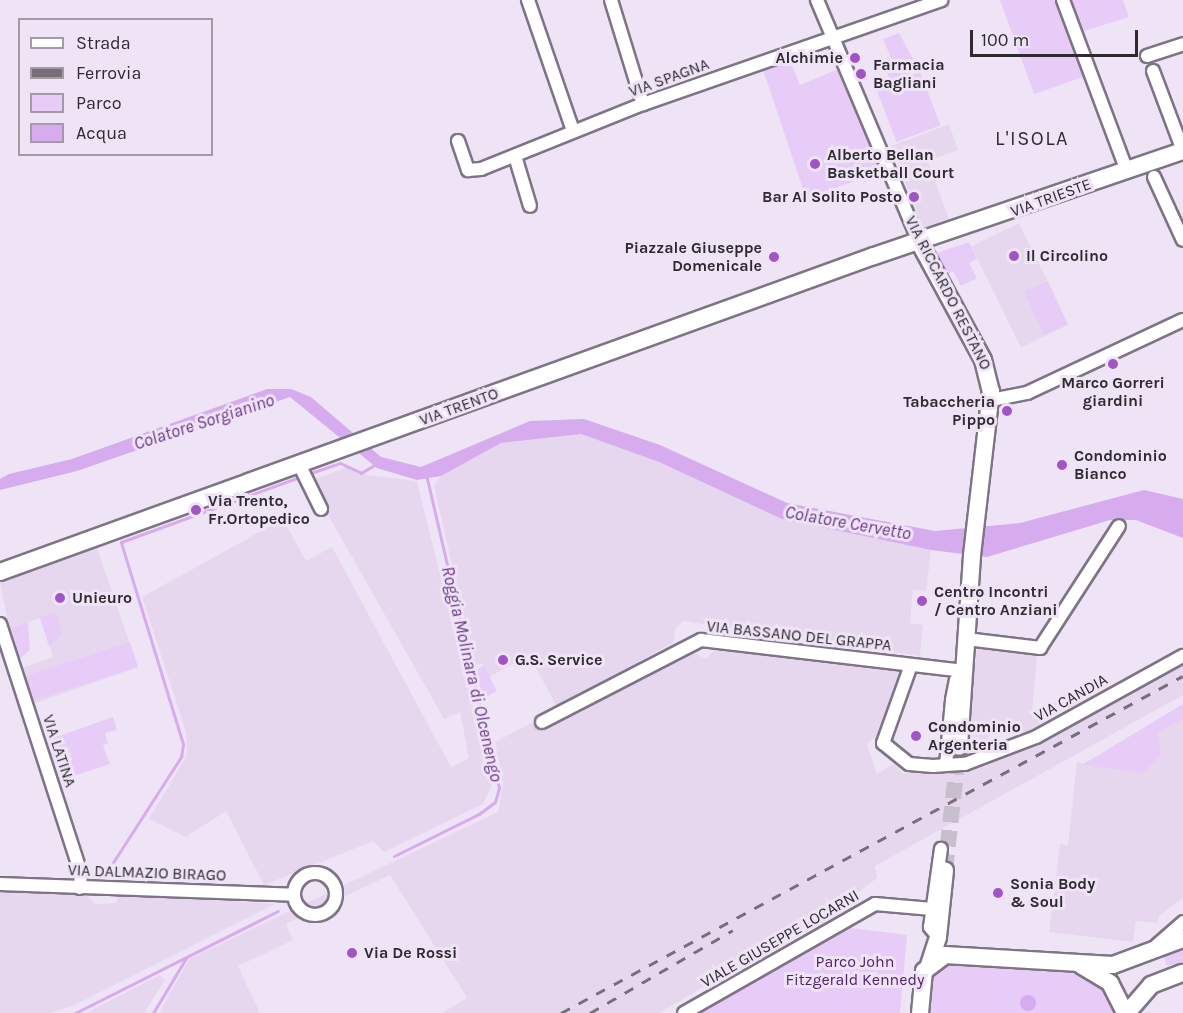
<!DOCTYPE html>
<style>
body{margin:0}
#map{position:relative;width:1183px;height:1013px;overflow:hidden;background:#efe4f6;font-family:Karla,sans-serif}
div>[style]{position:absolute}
.built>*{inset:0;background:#e6d7ef;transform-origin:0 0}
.green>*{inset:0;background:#e7ccf8;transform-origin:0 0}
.water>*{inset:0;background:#d6acee}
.round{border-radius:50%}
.stream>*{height:3px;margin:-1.5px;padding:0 1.5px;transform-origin:1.5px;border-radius:1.5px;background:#d6acee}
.secondary-tunnel>*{height:16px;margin-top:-8px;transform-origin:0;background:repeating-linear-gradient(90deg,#c8bfce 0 16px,transparent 0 24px)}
.roads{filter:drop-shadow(2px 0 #7e7484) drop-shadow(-2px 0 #7e7484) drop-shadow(0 2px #7e7484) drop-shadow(0 -2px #7e7484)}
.street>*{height:12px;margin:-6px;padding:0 6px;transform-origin:6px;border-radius:6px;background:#fff}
.street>.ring{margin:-6px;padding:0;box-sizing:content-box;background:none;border:12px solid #fff;border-radius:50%}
.secondary>*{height:16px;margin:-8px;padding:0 8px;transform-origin:8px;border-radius:8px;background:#fff}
.rail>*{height:3px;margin-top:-1.5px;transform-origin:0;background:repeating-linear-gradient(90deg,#766f7a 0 10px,transparent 0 20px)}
.dots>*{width:16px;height:16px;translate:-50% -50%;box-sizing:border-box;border:3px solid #efe4f6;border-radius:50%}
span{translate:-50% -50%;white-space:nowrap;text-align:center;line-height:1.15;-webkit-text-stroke:6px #efe4f6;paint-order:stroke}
.poi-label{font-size:16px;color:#2e2a30;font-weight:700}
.right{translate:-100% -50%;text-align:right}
.left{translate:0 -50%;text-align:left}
.street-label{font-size:16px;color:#2e2a30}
.park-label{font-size:16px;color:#511d69}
.water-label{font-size:18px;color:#6a3784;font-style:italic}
.quarter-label{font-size:20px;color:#2e2a30;letter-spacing:1.5px}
.legend{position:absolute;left:18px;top:18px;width:195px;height:138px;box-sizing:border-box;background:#efe4f6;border:2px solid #a29aa7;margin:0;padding:8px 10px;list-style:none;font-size:18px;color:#2e2a30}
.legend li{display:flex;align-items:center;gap:12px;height:30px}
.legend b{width:30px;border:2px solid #a29aa7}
.scale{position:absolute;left:970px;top:30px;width:168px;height:27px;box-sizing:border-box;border:3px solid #2e2a30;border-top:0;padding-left:8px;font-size:18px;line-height:21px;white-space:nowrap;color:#2e2a30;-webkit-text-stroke:4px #efe4f6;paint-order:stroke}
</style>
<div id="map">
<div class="built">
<i style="clip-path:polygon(949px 124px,958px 150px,928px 161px,949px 219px,923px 228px,891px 146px)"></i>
<i style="left:1019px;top:223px;width:113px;height:53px;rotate:64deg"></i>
<i style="clip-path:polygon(581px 434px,659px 462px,782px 519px,931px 550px,926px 591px,913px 590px,910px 623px,923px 625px,920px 656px,683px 621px,675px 629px,674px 642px,557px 707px,529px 655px,489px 677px,482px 663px,475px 666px,434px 486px,441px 476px,501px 443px)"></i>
<i style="clip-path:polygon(348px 467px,360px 474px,417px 481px,492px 785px,483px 804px,384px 852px,373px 841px,264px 885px,226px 811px,186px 837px,149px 819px,187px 755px,186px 732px,142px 597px,283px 519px,306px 561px,332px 547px,451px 767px,469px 758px,460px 712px,444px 719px,314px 490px,315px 479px)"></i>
<i style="clip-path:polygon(97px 548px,138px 667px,33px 704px,22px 668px,53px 657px,40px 618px,9px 628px,0 582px)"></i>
<i style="clip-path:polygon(716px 648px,904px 671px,883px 730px,867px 744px,877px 774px,894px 764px,903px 774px,968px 766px,1037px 741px,1183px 662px,1183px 695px,875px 866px,877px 878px,853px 896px,660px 1013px,442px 1013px,467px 998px,390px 875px,286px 924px,293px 940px,238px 966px,260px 1013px,159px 1013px,189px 959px,498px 812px,503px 784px,495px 742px,534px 722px,542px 730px,693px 652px,706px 659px)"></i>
<i style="clip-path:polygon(977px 649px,1037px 656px,1032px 713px,1055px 702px,1060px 712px,1020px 736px,1020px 729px,996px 727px,988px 734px,991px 751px,965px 747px)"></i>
<i style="clip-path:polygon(1183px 720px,1183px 898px,1159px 916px,1158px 923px,1136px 921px,1133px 942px,1049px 932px,1060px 844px,1068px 845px,1077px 761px,1083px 764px)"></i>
<i style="clip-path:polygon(0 889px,88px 896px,95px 904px,117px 903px,116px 894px,275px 904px,73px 1006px,50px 1013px,0 1013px)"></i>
<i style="clip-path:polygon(160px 975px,165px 980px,144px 1013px,86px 1013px)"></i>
</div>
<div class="green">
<i style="clip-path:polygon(1000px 0,1055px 0,1083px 77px,1034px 94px)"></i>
<i style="clip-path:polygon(1069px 0,1123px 0,1129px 17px,1081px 32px)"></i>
<i style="clip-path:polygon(899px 33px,919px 70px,890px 80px,886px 71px,895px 67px,883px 39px)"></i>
<i style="clip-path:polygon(790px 61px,800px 85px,841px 68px,884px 171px,806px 198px,763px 70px)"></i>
<i style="left:920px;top:72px;width:57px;height:47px;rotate:69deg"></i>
<i style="clip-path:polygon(969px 242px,977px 259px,969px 263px,977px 278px,961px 286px,953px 271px,946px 275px,934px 254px)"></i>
<i style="left:1048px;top:281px;width:48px;height:26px;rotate:66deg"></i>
<i style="clip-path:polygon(56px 612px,62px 635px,49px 646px,40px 617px)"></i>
<i style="clip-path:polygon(28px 622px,30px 650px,19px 659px,9px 628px)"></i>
<i style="left:130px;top:642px;width:26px;height:111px;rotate:72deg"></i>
<i style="clip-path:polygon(484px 666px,497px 691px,483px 699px,476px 670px)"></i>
<i style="clip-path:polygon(1183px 704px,1183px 720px,1157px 732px,1161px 756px,1142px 773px,1082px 765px)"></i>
<i style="clip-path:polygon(113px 717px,117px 730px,105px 733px,108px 743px,103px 745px,110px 764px,58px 781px,45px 741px)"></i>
<i style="clip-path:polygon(845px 927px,907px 935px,900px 1013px,695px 1013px)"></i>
<i style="clip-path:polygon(1183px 944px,1183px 965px,1166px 965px,1164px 955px)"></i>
<i style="clip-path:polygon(960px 959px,1096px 976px,1120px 1013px,926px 1013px,935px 971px)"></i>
</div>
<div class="water">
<i style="clip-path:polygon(267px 389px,291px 389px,311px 397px,381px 457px,421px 467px,530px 421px,584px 419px,660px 445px,787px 503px,935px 531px,1020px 523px,1144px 490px,1183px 499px,1183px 538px,1136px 520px,1110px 520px,987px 557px,931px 550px,782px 519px,659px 462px,581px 434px,501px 443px,441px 476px,417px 480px,377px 468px,290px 397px,77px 471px,0 490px,0 479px,9px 474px,72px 459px)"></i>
<i class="round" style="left:1020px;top:995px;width:16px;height:16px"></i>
</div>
<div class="stream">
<i style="left:308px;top:474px;width:34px;rotate:-19deg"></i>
<i style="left:340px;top:463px;width:23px;rotate:25deg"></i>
<i style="left:361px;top:473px;width:17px;rotate:-31deg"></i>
<i style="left:394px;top:856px;width:95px;rotate:-26.3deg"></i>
<i style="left:479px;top:814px;width:20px;rotate:-37deg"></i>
<i style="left:495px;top:802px;width:15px;rotate:-74deg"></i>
<i style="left:499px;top:788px;width:321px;rotate:-103.1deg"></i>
<i style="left:101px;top:881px;width:148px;rotate:-57.2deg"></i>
<i style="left:181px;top:757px;width:13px;rotate:-81deg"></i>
<i style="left:183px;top:744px;width:211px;rotate:-107.1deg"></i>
<i style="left:121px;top:542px;width:193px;rotate:-20deg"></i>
<i style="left:75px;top:1013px;width:227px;rotate:-26.7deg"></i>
<i style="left:153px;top:1013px;width:64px;rotate:-59deg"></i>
</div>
<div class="secondary-tunnel">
<i style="left:945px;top:870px;width:124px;rotate:-83.5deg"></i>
</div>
<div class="roads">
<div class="street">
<i style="left:528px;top:0;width:139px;rotate:71deg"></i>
<i style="left:611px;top:0;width:109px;rotate:72.9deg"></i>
<i style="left:817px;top:0;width:263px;rotate:67.1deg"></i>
<i style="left:1063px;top:0;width:183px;rotate:69.5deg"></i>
<i style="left:1147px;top:56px;width:38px;rotate:-18deg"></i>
<i style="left:1153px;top:71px;width:85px;rotate:69.4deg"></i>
<i style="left:458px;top:141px;width:31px;rotate:71deg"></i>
<i style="left:468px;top:170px;width:13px;rotate:-4deg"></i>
<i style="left:481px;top:169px;width:175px;rotate:-21.9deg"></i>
<i style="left:643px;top:104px;width:316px;rotate:-19.2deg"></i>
<i style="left:515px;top:156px;width:52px;rotate:73.3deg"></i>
<i style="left:1154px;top:177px;width:69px;rotate:65.3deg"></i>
<i style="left:991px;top:400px;width:37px;rotate:-11deg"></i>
<i style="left:1027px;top:393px;width:172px;rotate:-25.1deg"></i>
<i style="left:299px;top:464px;width:50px;rotate:63.9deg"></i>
<i style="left:0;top:624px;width:262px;rotate:72deg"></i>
<i style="left:81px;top:873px;width:15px;rotate:94deg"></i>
<i style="left:966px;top:639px;width:75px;rotate:6.9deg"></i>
<i style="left:1040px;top:648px;width:145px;rotate:-57.1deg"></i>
<i style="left:911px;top:665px;width:83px;rotate:109.7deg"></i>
<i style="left:883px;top:743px;width:33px;rotate:39deg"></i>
<i style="left:909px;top:764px;width:24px;rotate:5deg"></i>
<i style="left:933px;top:766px;width:32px;rotate:-4deg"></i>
<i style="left:965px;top:764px;width:76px;rotate:-20.8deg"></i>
<i style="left:1036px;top:737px;width:168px;rotate:-28.9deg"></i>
<i style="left:542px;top:722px;width:179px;rotate:-27.3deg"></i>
<i style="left:701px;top:640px;width:265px;rotate:6.7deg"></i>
<i style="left:946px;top:765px;width:65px;rotate:-84.7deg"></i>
<i style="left:952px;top:700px;width:20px;rotate:-79deg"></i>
<i style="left:956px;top:680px;width:9px;rotate:-36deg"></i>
<i class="ring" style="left:294px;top:873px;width:30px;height:30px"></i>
<i style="left:0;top:884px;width:294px;rotate:2.1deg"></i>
<i style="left:938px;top:937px;width:13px;rotate:-129deg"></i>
<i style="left:930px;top:927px;width:79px;rotate:-82deg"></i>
<i style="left:1157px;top:945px;width:35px;rotate:-41deg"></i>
<i style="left:684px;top:1013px;width:220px;rotate:-29.7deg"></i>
<i style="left:875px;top:904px;width:57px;rotate:5deg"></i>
</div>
<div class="secondary">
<i style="left:919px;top:242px;width:134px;rotate:61.5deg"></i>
<i style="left:983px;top:360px;width:32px;rotate:76deg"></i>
<i style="left:991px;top:391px;width:166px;rotate:96.6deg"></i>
<i style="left:972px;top:556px;width:191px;rotate:93.9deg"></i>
<i style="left:0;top:572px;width:929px;rotate:-19.88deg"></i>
<i style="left:874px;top:256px;width:326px;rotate:-18.8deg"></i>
<i style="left:929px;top:965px;width:29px;rotate:-72deg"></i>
<i style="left:938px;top:937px;width:67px;rotate:-84deg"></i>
<i style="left:1082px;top:966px;width:33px;rotate:31deg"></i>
<i style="left:1110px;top:983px;width:34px;rotate:63deg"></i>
<i style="left:920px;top:1013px;width:42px;rotate:-84.6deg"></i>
<i style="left:924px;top:971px;width:26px;rotate:-37deg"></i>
<i style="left:945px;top:955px;width:168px;rotate:3.4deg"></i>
<i style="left:1113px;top:965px;width:75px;rotate:-20.4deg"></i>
<i style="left:1127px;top:1013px;width:37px;rotate:-49deg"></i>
<i style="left:1151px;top:985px;width:34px;rotate:-21deg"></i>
</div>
</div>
<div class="rail">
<i style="left:561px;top:1013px;width:707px;rotate:-28.45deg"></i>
<i style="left:590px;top:1013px;width:165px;rotate:-30.1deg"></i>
</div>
<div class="dots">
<i style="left:855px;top:58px;background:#a054c6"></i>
<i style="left:861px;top:74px;background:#a054c6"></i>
<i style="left:815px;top:164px;background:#a054c6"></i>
<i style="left:914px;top:197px;background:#a054c6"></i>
<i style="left:1014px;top:256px;background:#a054c6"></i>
<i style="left:774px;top:257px;background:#a054c6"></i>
<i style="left:1113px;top:364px;background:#a054c6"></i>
<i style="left:1007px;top:411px;background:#a054c6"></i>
<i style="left:1062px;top:465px;background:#a054c6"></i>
<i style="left:196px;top:510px;background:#a054c6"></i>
<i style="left:60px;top:598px;background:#a054c6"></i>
<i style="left:922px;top:601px;background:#a054c6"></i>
<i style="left:503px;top:660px;background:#a054c6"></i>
<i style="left:916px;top:736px;background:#a054c6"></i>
<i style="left:998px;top:893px;background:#a054c6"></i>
<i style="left:352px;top:953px;background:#a054c6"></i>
</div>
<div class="poi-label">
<span class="right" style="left:843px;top:58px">Alchimie</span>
<span class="left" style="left:873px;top:74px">Farmacia<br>Bagliani</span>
<span class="left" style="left:827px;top:164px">Alberto Bellan<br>Basketball Court</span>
<span class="right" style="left:902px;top:197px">Bar Al Solito Posto</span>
<span class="right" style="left:762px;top:257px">Piazzale Giuseppe<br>Domenicale</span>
<span class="left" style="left:1026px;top:256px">Il Circolino</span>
<span style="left:1113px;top:392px">Marco Gorreri<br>giardini</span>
<span class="right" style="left:995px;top:411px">Tabaccheria<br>Pippo</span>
<span class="left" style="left:1074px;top:465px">Condominio<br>Bianco</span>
<span class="left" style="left:208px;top:510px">Via Trento,<br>Fr.Ortopedico</span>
<span class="left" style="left:934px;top:601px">Centro Incontri<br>/ Centro Anziani</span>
<span class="left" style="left:72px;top:598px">Unieuro</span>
<span class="left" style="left:515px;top:660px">G.S. Service</span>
<span class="left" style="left:928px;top:736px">Condominio<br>Argenteria</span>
<span class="left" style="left:1010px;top:893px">Sonia Body<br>&amp; Soul</span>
<span class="left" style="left:364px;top:953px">Via De Rossi</span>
</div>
<div class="street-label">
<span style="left:669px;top:78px;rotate:-20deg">VIA SPAGNA</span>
<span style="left:1051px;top:198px;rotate:-20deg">VIA TRIESTE</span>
<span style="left:948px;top:293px;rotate:63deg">VIA RICCARDO RESTANO</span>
<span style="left:459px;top:407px;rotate:-20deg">VIA TRENTO</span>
<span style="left:799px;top:636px;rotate:6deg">VIA BASSANO DEL GRAPPA</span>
<span style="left:1071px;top:698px;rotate:-29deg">VIA CANDIA</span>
<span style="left:59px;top:751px;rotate:72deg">VIA LATINA</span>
<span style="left:147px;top:873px;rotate:2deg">VIA DALMAZIO BIRAGO</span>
<span style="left:780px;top:939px;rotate:-30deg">VIALE GIUSEPPE LOCARNI</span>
</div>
<div class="park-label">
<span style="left:855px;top:971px">Parco John<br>Fitzgerald Kennedy</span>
</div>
<div class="water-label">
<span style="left:204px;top:422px;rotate:-18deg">Colatore Sorgianino</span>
<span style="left:848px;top:523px;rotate:10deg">Colatore Cervetto</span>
<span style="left:472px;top:674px;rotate:77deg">Roggia Molinara di Olcenengo</span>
</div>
<div class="quarter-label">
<span style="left:1032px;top:138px">L'ISOLA</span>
</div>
<ul class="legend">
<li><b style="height:8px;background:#fff"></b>Strada</li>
<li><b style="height:8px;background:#766f7a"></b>Ferrovia</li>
<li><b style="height:16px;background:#e7ccf8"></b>Parco</li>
<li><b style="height:16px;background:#d6acee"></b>Acqua</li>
</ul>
<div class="scale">100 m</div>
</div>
